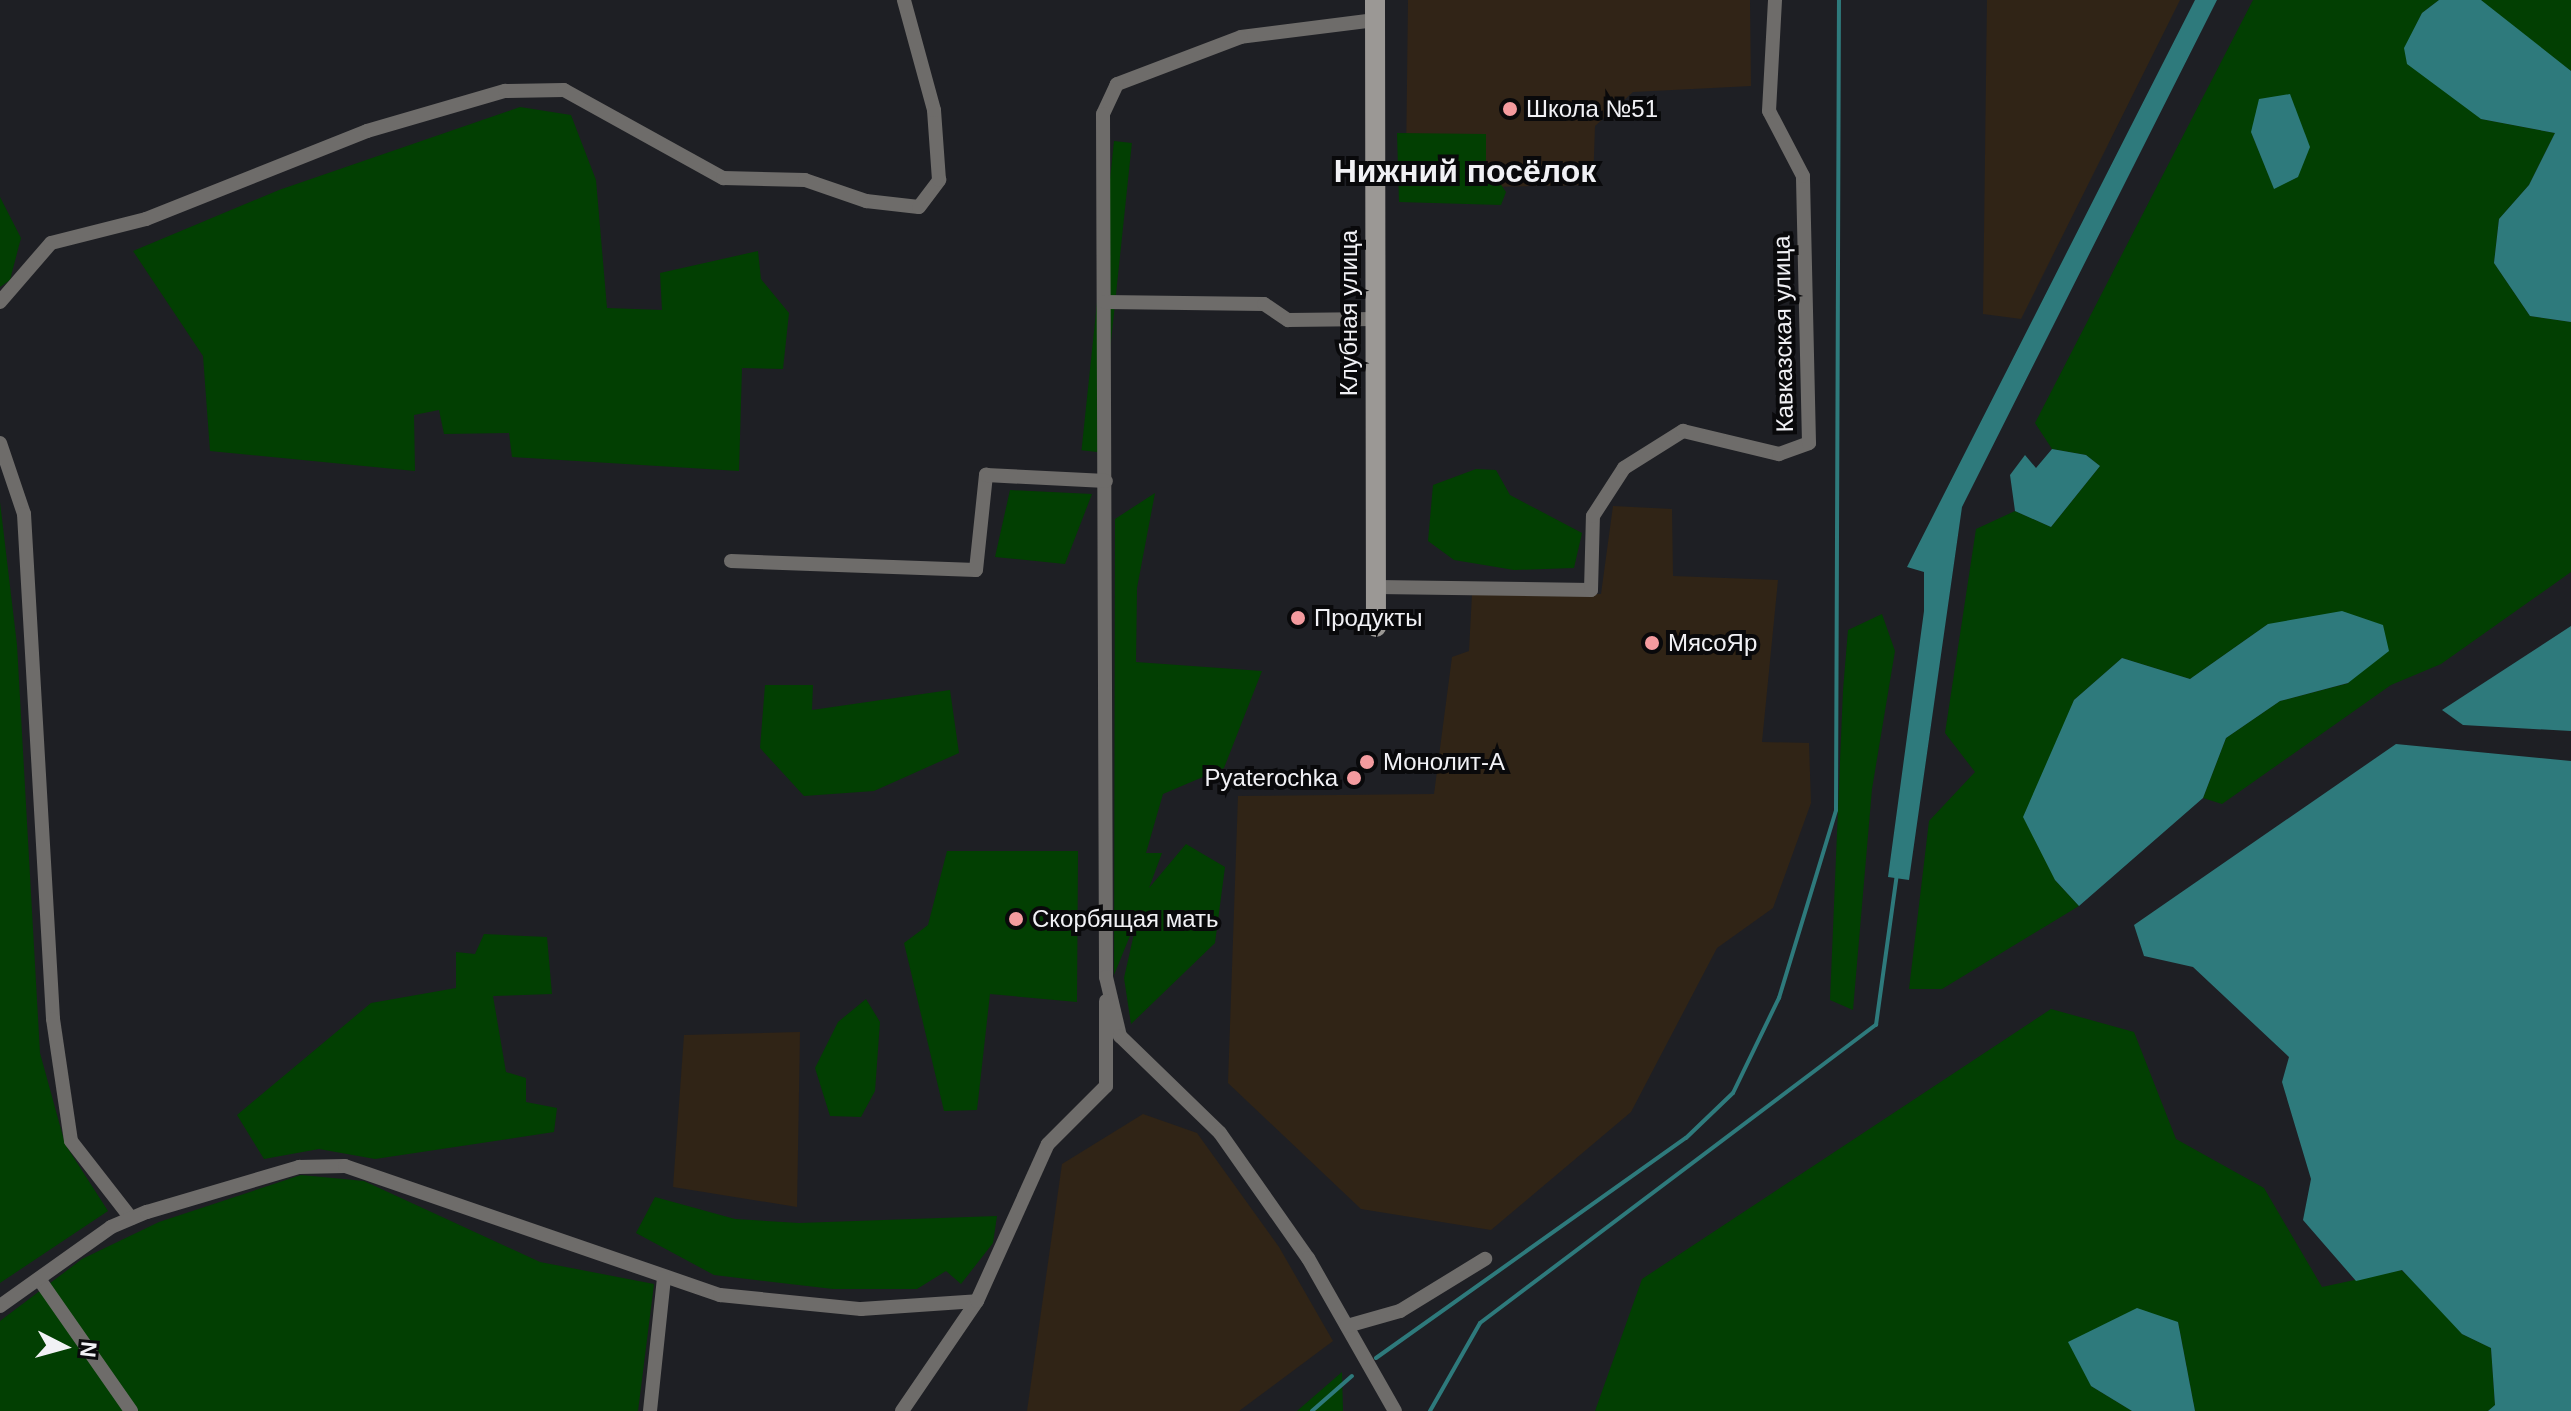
<!DOCTYPE html>
<meta charset="utf-8">
<style>
body{margin:0}
#map{position:relative;width:2571px;height:1411px;overflow:hidden;background:#1e1f24;font-family:Helvetica,sans-serif}
div>[style]{position:absolute}
.industrial>*{inset:0;background:#302416}
.education>*{inset:0;background:#312417}
.green>*{inset:0;background:#023f02;transform-origin:0 0}
.water>*{inset:0;background:#2e7a7c}
.stream>*{height:4px;margin:-2px;padding:0 2px;transform-origin:2px;border-radius:2px;background:#2e7a7c}
.street>*{height:14px;margin:-7px;padding:0 7px;transform-origin:7px;border-radius:7px;background:#6e6c6a}
.secondary>*{height:20px;margin:-10px;padding:0 10px;transform-origin:10px;border-radius:10px;background:#9b9895}
.dots>*{width:22px;height:22px;translate:-50% -50%;box-sizing:border-box;border:4px solid #09090b;border-radius:50%}
span{translate:-50% -50%;white-space:nowrap;text-align:center;line-height:1.15;-webkit-text-stroke:8px #09090b;paint-order:stroke}
.poi-label{font-size:24px;color:#f1f1f5}
.left{translate:0 -50%;text-align:left}
.right{translate:-100% -50%;text-align:right}
.street-label{font-size:24px;color:#f1f1f5}
.district-label{font-size:32px;color:#f1f1f5;font-weight:700}
.north{position:absolute;left:24px;top:1307px;width:80px;height:80px;-webkit-text-stroke:6px #09090b;paint-order:stroke;rotate:96deg;font-size:22px;font-weight:700;line-height:32px;text-align:center;color:#f1f1f5}
.north::after{content:'';display:block;margin:auto;width:28px;height:36px;background:#f1f1f5;clip-path:polygon(50% 0,100% 100%,50% 72%,0 100%)}
</style>
<div id="map">
<div class="industrial">
<i style="clip-path:polygon(1987px 0,2180px 0,2021px 319px,1983px 314px)"></i>
<i style="clip-path:polygon(1613px 506px,1672px 509px,1673px 576px,1778px 580px,1762px 742px,1809px 743px,1811px 803px,1773px 908px,1717px 948px,1631px 1112px,1491px 1230px,1361px 1209px,1228px 1083px,1238px 796px,1434px 794px,1452px 657px,1469px 651px,1472px 594px,1601px 594px)"></i>
<i style="clip-path:polygon(800px 1032px,797px 1207px,673px 1187px,684px 1035px)"></i>
<i style="clip-path:polygon(1143px 1114px,1197px 1133px,1279px 1247px,1333px 1341px,1239px 1411px,1027px 1411px,1062px 1164px)"></i>
</div>
<div class="education">
<i style="clip-path:polygon(1408px 0,1750px 0,1751px 86px,1633px 92px,1595px 126px,1593px 185px,1430px 188px,1406px 164px)"></i>
</div>
<div class="green">
<i style="clip-path:polygon(evenodd,2253px 0,2439px 0,2422px 13px,2405px 48px,2481px 119px,2555px 133px,2529px 185px,2499px 219px,2494px 263px,2530px 316px,2571px 322px,2571px 572px,2441px 664px,2391px 685px,2222px 804px,2203px 798px,2226px 738px,2280px 701px,2349px 683px,2268px 624px,2190px 679px,2122px 658px,2074px 700px,2055px 752px,2055px 880px,2079px 906px,1942px 989px,1909px 989px,1929px 821px,1975px 772px,1945px 733px,1976px 529px,2015px 511px,2051px 527px,2100px 466px,2086px 455px,2052px 449px,2035px 423px,2253px 0,2251px 132px,2298px 177px,2274px 188px,2251px 132px)"></i>
<i style="clip-path:polygon(2481px 0,2571px 0,2571px 71px,2515px 31px)"></i>
<i style="clip-path:polygon(520px 107px,571px 115px,596px 180px,607px 308px,662px 310px,660px 273px,758px 251px,761px 279px,789px 313px,783px 369px,742px 368px,739px 471px,512px 457px,509px 433px,444px 434px,439px 410px,414px 415px,415px 471px,210px 451px,203px 356px,133px 251px,279px 190px)"></i>
<i style="clip-path:polygon(1397px 133px,1486px 134px,1486px 163px,1506px 192px,1501px 205px,1399px 202px)"></i>
<i style="left:1114px;top:141px;width:18px;height:311px;rotate:6deg"></i>
<i style="clip-path:polygon(0 197px,21px 238px,10px 280px,0 287px)"></i>
<i style="clip-path:polygon(1476px 469px,1496px 470px,1510px 495px,1582px 533px,1574px 568px,1514px 570px,1454px 560px,1428px 541px,1433px 485px)"></i>
<i style="clip-path:polygon(1010px 490px,1092px 494px,1065px 564px,995px 557px)"></i>
<i style="clip-path:polygon(1155px 493px,1137px 588px,1136px 662px,1262px 671px,1224px 768px,1163px 794px,1146px 853px,1162px 853px,1149px 888px,1186px 844px,1225px 867px,1215px 943px,1131px 1024px,1124px 978px,1138px 916px,1114px 975px,1115px 519px)"></i>
<i style="clip-path:polygon(0 502px,17px 645px,40px 1053px,65px 1144px,108px 1211px,0 1283px)"></i>
<i style="clip-path:polygon(1882px 614px,1895px 651px,1872px 789px,1853px 1010px,1830px 1000px,1843px 690px,1848px 630px)"></i>
<i style="clip-path:polygon(765px 685px,813px 685px,812px 710px,950px 690px,959px 753px,874px 791px,804px 796px,760px 748px)"></i>
<i style="clip-path:polygon(947px 851px,1078px 851px,1077px 1002px,990px 994px,977px 1110px,944px 1111px,904px 943px,928px 925px)"></i>
<i style="clip-path:polygon(484px 934px,547px 937px,552px 994px,493px 996px,506px 1072px,526px 1078px,526px 1102px,557px 1108px,554px 1132px,375px 1159px,319px 1149px,264px 1159px,237px 1115px,371px 1003px,456px 988px,456px 952px,475px 954px)"></i>
<i style="clip-path:polygon(866px 999px,880px 1022px,875px 1091px,861px 1117px,830px 1116px,815px 1068px,838px 1022px)"></i>
<i style="clip-path:polygon(2051px 1009px,2134px 1032px,2176px 1139px,2264px 1188px,2322px 1287px,2401px 1270px,2430px 1293px,2462px 1334px,2491px 1348px,2495px 1405px,2488px 1411px,2195px 1411px,2178px 1322px,2091px 1386px,2132px 1411px,1595px 1411px,1642px 1279px)"></i>
<i style="clip-path:polygon(301px 1175px,364px 1181px,540px 1262px,654px 1284px,638px 1411px,0 1411px,0 1321px,82px 1259px,159px 1222px)"></i>
<i style="clip-path:polygon(655px 1197px,735px 1219px,799px 1223px,997px 1216px,993px 1243px,961px 1284px,946px 1271px,917px 1289px,833px 1289px,714px 1275px,636px 1233px)"></i>
<i style="clip-path:polygon(1342px 1372px,1343px 1411px,1297px 1411px)"></i>
</div>
<div class="water">
<i style="clip-path:polygon(2195px 0,2217px 0,1962px 507px,1909px 880px,1888px 877px,1924px 611px,1924px 572px,1907px 567px)"></i>
<i style="clip-path:polygon(2439px 0,2481px 0,2571px 71px,2571px 322px,2530px 316px,2494px 263px,2499px 219px,2529px 185px,2555px 133px,2481px 119px,2407px 64px,2404px 48px,2422px 13px)"></i>
<i style="clip-path:polygon(2290px 94px,2310px 147px,2298px 177px,2274px 189px,2251px 132px,2259px 99px)"></i>
<i style="clip-path:polygon(2052px 449px,2086px 455px,2100px 466px,2051px 527px,2015px 511px,2010px 475px,2025px 455px,2036px 468px)"></i>
<i style="clip-path:polygon(2342px 611px,2383px 625px,2389px 651px,2348px 683px,2280px 701px,2226px 738px,2203px 798px,2079px 906px,2055px 880px,2023px 817px,2074px 700px,2122px 658px,2190px 679px,2268px 624px)"></i>
<i style="clip-path:polygon(2571px 626px,2571px 731px,2463px 725px,2442px 710px)"></i>
<i style="clip-path:polygon(2396px 744px,2571px 761px,2571px 1411px,2488px 1411px,2495px 1405px,2491px 1348px,2462px 1334px,2402px 1270px,2356px 1281px,2303px 1220px,2311px 1179px,2282px 1082px,2289px 1057px,2193px 967px,2144px 956px,2134px 925px)"></i>
<i style="clip-path:polygon(2137px 1308px,2178px 1322px,2195px 1411px,2132px 1411px,2091px 1386px,2068px 1342px)"></i>
</div>
<div class="stream">
<i style="left:1376px;top:1358px;width:380px;rotate:-35.4deg"></i>
<i style="left:1686px;top:1138px;width:65px;rotate:-43.8deg"></i>
<i style="left:1733px;top:1093px;width:106px;rotate:-64.2deg"></i>
<i style="left:1779px;top:998px;width:196px;rotate:-73.1deg"></i>
<i style="left:1836px;top:810px;width:810px;rotate:-89.79deg"></i>
<i style="left:1312px;top:1411px;width:53px;rotate:-41.2deg"></i>
<i style="left:1430px;top:1411px;width:101px;rotate:-60.4deg"></i>
<i style="left:1480px;top:1323px;width:496px;rotate:-37deg"></i>
<i style="left:1876px;top:1025px;width:152px;rotate:-82.1deg"></i>
</div>
<div class="street">
<i style="left:1375px;top:20px;width:135px;rotate:172.8deg"></i>
<i style="left:1241px;top:37px;width:133px;rotate:159.2deg"></i>
<i style="left:1117px;top:84px;width:33px;rotate:115deg"></i>
<i style="left:1103px;top:114px;width:863px;rotate:89.8deg"></i>
<i style="left:1106px;top:977px;width:61px;rotate:76.7deg"></i>
<i style="left:1120px;top:1036px;width:139px;rotate:44.1deg"></i>
<i style="left:1220px;top:1133px;width:153px;rotate:54.9deg"></i>
<i style="left:1308px;top:1258px;width:176px;rotate:60.4deg"></i>
<i style="left:0;top:302px;width:78px;rotate:-49.2deg"></i>
<i style="left:51px;top:243px;width:98px;rotate:-14.2deg"></i>
<i style="left:146px;top:219px;width:238px;rotate:-21.7deg"></i>
<i style="left:367px;top:131px;width:144px;rotate:-16.2deg"></i>
<i style="left:505px;top:91px;width:59px;rotate:-1deg"></i>
<i style="left:564px;top:90px;width:182px;rotate:29deg"></i>
<i style="left:723px;top:178px;width:82px;rotate:1.4deg"></i>
<i style="left:805px;top:180px;width:65px;rotate:19deg"></i>
<i style="left:866px;top:201px;width:53px;rotate:6.5deg"></i>
<i style="left:919px;top:207px;width:34px;rotate:-53deg"></i>
<i style="left:939px;top:180px;width:70px;rotate:-94.1deg"></i>
<i style="left:934px;top:110px;width:114px;rotate:-105.3deg"></i>
<i style="left:1105px;top:302px;width:159px;rotate:0.7deg"></i>
<i style="left:1264px;top:304px;width:29px;rotate:34deg"></i>
<i style="left:1288px;top:320px;width:87px;rotate:-0.7deg"></i>
<i style="left:0;top:443px;width:75px;rotate:71.3deg"></i>
<i style="left:24px;top:514px;width:506px;rotate:86.71deg"></i>
<i style="left:53px;top:1019px;width:123px;rotate:81.6deg"></i>
<i style="left:71px;top:1141px;width:98px;rotate:52.1deg"></i>
<i style="left:731px;top:561px;width:245px;rotate:2.1deg"></i>
<i style="left:976px;top:570px;width:96px;rotate:-84deg"></i>
<i style="left:986px;top:475px;width:120px;rotate:2.9deg"></i>
<i style="left:1377px;top:587px;width:214px;rotate:0.8deg"></i>
<i style="left:1591px;top:590px;width:74px;rotate:-88.5deg"></i>
<i style="left:1593px;top:516px;width:57px;rotate:-57.1deg"></i>
<i style="left:1624px;top:468px;width:70px;rotate:-32.1deg"></i>
<i style="left:1683px;top:431px;width:99px;rotate:13.5deg"></i>
<i style="left:1779px;top:454px;width:32px;rotate:-20deg"></i>
<i style="left:1809px;top:443px;width:267px;rotate:-91.3deg"></i>
<i style="left:1803px;top:176px;width:73px;rotate:-117.6deg"></i>
<i style="left:1769px;top:111px;width:111px;rotate:-86.9deg"></i>
<i style="left:39px;top:1279px;width:161px;rotate:55.1deg"></i>
<i style="left:0;top:1306px;width:136px;rotate:-35.4deg"></i>
<i style="left:111px;top:1227px;width:39px;rotate:-23deg"></i>
<i style="left:147px;top:1212px;width:159px;rotate:-16.5deg"></i>
<i style="left:299px;top:1167px;width:46px;rotate:-1.2deg"></i>
<i style="left:345px;top:1166px;width:397px;rotate:19deg"></i>
<i style="left:720px;top:1295px;width:142px;rotate:5.7deg"></i>
<i style="left:861px;top:1309px;width:116px;rotate:-3.9deg"></i>
<i style="left:1347px;top:1326px;width:55px;rotate:-15.8deg"></i>
<i style="left:1400px;top:1311px;width:100px;rotate:-31.5deg"></i>
<i style="left:650px;top:1411px;width:135px;rotate:-84deg"></i>
<i style="left:902px;top:1411px;width:133px;rotate:-55.7deg"></i>
<i style="left:977px;top:1301px;width:172px;rotate:-65.7deg"></i>
<i style="left:1048px;top:1144px;width:82px;rotate:-45deg"></i>
<i style="left:1106px;top:1086px;width:85px;rotate:-90deg"></i>
</div>
<div class="secondary">
<i style="left:1375px;top:0;width:627px;rotate:89.91deg"></i>
</div>
<div class="dots">
<i style="left:1510px;top:109px;background:#f49b9f"></i>
<i style="left:1298px;top:618px;background:#f49b9f"></i>
<i style="left:1652px;top:643px;background:#f49b9f"></i>
<i style="left:1367px;top:762px;background:#f49b9f"></i>
<i style="left:1354px;top:778px;background:#f49b9f"></i>
<i style="left:1016px;top:919px;background:#f49b9f"></i>
</div>
<div class="poi-label">
<span class="left" style="left:1526px;top:109px">Школа №51</span>
<span class="left" style="left:1314px;top:618px">Продукты</span>
<span class="left" style="left:1668px;top:643px">МясоЯр</span>
<span class="left" style="left:1383px;top:762px">Монолит-А</span>
<span class="right" style="left:1338px;top:778px">Pyaterochka</span>
<span class="left" style="left:1032px;top:919px">Скорбящая мать</span>
</div>
<div class="street-label">
<span style="left:1349px;top:313px;rotate:-90deg">Клубная улица</span>
<span style="left:1783px;top:334px;rotate:-91deg">Кавказская улица</span>
</div>
<div class="district-label">
<span style="left:1465px;top:171px">Нижний посёлок</span>
</div>
<div class="north">N</div>
</div>
